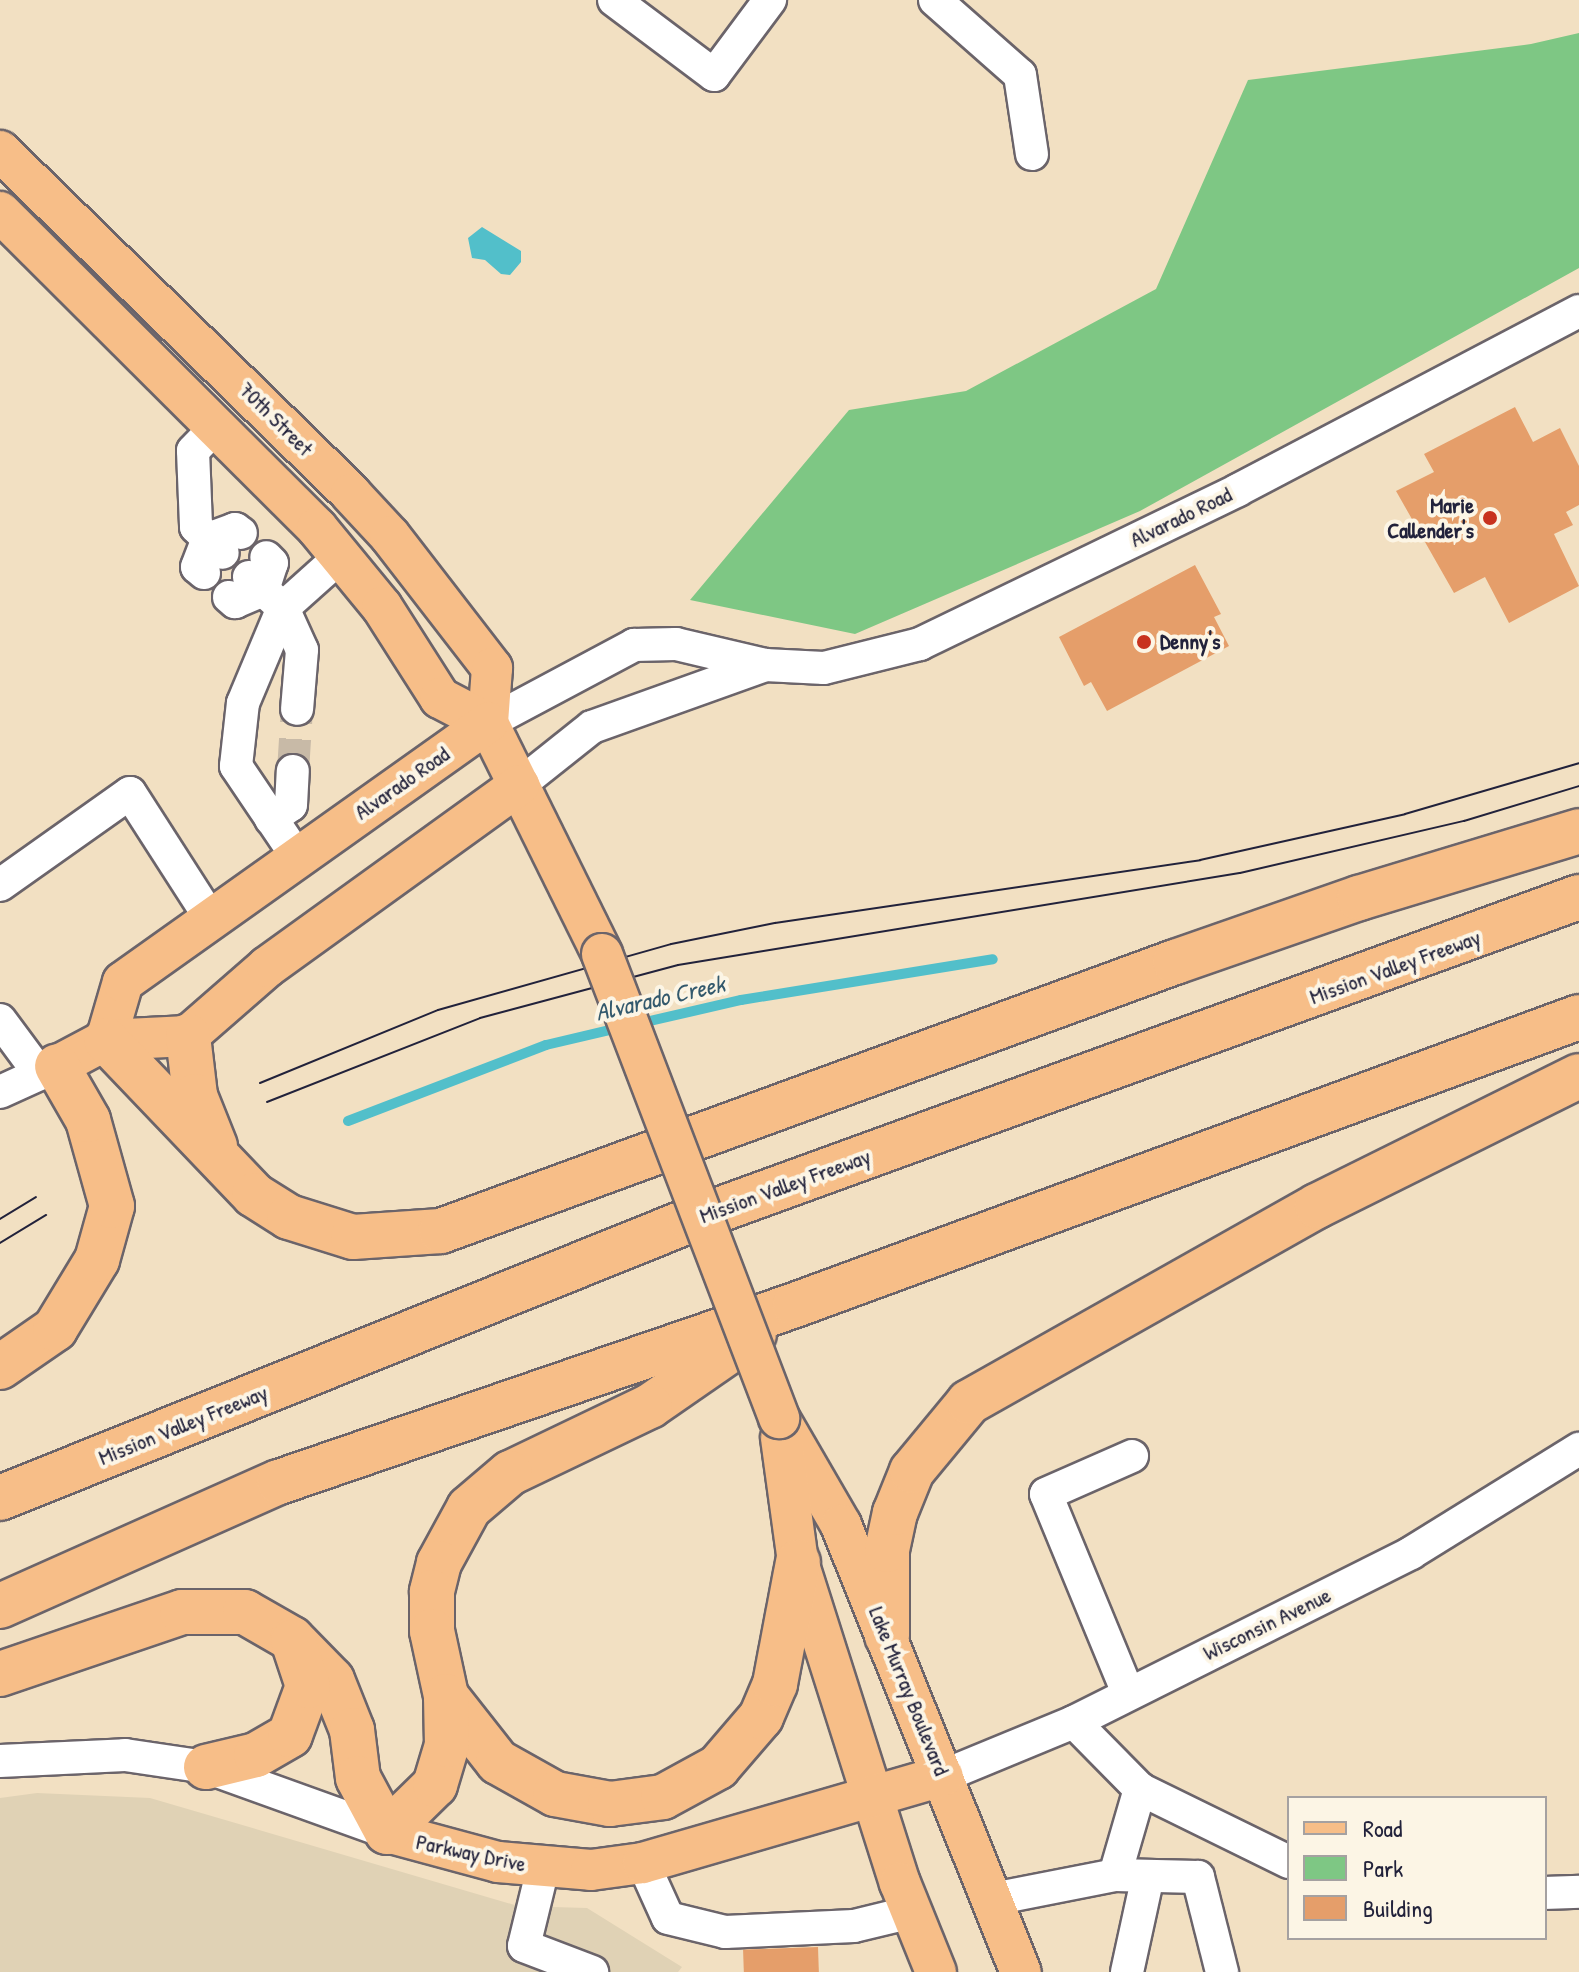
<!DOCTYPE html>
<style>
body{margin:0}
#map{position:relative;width:1579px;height:1972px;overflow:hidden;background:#f2e0c2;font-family:"Patrick Hand",sans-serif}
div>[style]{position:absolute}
.built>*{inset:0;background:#e0d2b5}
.green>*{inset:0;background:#7ec784}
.water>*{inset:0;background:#52bfca}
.stream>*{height:10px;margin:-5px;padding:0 5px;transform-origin:5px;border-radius:5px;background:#52bfca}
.building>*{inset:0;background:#e59e6a;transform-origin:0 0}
.minor-tunnel>*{height:32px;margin-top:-16px;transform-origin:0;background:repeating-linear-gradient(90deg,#c8baa7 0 32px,transparent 0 48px)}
.roads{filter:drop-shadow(2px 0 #6b646a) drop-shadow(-2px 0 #6b646a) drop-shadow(0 2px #6b646a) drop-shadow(0 -2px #6b646a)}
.minor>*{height:32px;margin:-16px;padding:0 16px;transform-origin:16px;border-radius:16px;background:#fff}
.major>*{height:40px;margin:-20px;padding:0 20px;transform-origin:20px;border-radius:20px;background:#f7be88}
.highway>*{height:44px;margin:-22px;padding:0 22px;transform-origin:22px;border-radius:22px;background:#f7be88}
.tram>*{height:2px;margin:-1px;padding:0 1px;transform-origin:1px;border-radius:1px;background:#22223b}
.bridges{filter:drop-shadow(2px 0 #6b646a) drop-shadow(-2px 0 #6b646a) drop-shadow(0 2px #6b646a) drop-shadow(0 -2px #6b646a)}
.major-bridge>*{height:40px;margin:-20px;padding:0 20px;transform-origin:20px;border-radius:20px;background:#f7be88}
.dots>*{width:22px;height:22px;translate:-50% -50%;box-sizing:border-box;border:4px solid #fcf5e5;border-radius:50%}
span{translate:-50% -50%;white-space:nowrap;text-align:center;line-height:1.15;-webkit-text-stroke:8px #fcf5e5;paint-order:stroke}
.street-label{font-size:22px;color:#22223b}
.poi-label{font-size:22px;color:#22223b;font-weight:700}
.right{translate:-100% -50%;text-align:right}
.left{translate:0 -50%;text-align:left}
.water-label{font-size:24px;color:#33596d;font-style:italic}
.legend{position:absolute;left:1287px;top:1796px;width:260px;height:144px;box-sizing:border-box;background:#fcf5e5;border:2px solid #a5a1a1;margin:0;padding:10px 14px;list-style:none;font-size:24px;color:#22223b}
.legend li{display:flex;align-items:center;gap:16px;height:40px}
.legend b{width:40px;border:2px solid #a5a1a1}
</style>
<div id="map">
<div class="built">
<i style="clip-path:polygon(37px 1793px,150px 1798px,518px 1906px,587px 1908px,682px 1967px,678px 1972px,0 1972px,0 1798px)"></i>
</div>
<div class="green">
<i style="clip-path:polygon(1579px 33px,1579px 268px,1140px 511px,855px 634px,690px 600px,849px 410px,966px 391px,1156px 289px,1248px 80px,1531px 44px)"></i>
</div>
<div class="water">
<i style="clip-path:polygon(482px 227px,521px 251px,521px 262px,510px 275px,501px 274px,485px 260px,472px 258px,468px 238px)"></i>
</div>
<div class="stream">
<i style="left:637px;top:1024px;width:107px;rotate:-13deg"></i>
<i style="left:741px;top:1000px;width:255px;rotate:-9.2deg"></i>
<i style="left:348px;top:1121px;width:212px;rotate:-21deg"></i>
<i style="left:546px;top:1045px;width:78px;rotate:-13.3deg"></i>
</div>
<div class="building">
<i style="clip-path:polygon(1515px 407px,1533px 442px,1560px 428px,1579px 466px,1579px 505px,1566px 512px,1573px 525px,1554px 534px,1579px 586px,1509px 623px,1485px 577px,1454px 593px,1396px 491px,1434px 472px,1424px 454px)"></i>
<i style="clip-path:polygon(1195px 565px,1221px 614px,1214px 617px,1229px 646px,1107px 711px,1091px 682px,1084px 686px,1059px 637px)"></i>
<i style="left:818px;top:1947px;width:25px;height:75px;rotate:88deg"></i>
</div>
<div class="minor-tunnel">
<i style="left:293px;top:771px;width:62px;rotate:-86.3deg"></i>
</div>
<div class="roads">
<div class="minor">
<i style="left:614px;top:0;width:125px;rotate:36.9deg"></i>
<i style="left:714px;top:75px;width:94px;rotate:-53.3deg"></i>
<i style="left:935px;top:0;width:113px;rotate:41.4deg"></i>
<i style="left:1020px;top:75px;width:80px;rotate:81.4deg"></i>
<i style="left:216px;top:427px;width:33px;rotate:134deg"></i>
<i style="left:193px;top:451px;width:76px;rotate:87.7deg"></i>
<i style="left:196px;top:527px;width:37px;rotate:44deg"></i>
<i style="left:204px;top:573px;width:9px;rotate:-139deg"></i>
<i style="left:197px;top:567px;width:30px;rotate:-69deg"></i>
<i style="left:208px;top:539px;width:29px;rotate:-20deg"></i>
<i style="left:235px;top:529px;width:7px;rotate:34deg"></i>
<i style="left:249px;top:577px;width:46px;rotate:42.4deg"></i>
<i style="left:283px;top:608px;width:46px;rotate:65.7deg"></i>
<i style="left:302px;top:650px;width:59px;rotate:94.8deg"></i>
<i style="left:229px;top:597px;width:8px;rotate:40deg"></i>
<i style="left:235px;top:602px;width:30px;rotate:-23deg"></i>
<i style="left:263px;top:590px;width:28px;rotate:-72deg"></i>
<i style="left:272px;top:563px;width:8px;rotate:-135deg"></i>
<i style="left:488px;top:723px;width:166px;rotate:-28.1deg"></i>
<i style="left:634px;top:645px;width:42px;rotate:-1.4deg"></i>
<i style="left:676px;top:644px;width:91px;rotate:13.3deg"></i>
<i style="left:765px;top:665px;width:59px;rotate:2.9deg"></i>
<i style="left:824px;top:668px;width:99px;rotate:-14deg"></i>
<i style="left:920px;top:644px;width:353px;rotate:-25.8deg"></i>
<i style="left:1238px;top:490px;width:385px;rotate:-27.7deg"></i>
<i style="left:519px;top:785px;width:93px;rotate:-38.5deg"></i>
<i style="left:592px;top:727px;width:184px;rotate:-19.7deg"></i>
<i style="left:271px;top:819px;width:24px;rotate:-35deg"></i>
<i style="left:291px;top:805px;width:34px;rotate:-87deg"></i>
<i style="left:298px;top:858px;width:111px;rotate:-124deg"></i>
<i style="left:236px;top:766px;width:63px;rotate:-83.7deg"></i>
<i style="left:243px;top:703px;width:103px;rotate:-67.2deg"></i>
<i style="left:283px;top:608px;width:78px;rotate:-41.9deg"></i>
<i style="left:0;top:885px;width:159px;rotate:-35.3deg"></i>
<i style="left:130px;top:793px;width:150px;rotate:57.3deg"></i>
<i style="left:0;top:1020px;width:67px;rotate:53.5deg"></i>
<i style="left:0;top:1092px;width:63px;rotate:-24.5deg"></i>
<i style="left:1128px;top:1693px;width:215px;rotate:-112.4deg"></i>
<i style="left:1046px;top:1494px;width:94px;rotate:-23.8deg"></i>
<i style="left:1074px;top:1722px;width:94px;rotate:45.4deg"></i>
<i style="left:1140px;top:1789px;width:166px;rotate:26.1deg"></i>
<i style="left:0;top:1761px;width:125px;rotate:-2.7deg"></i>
<i style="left:125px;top:1755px;width:82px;rotate:8.4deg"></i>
<i style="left:206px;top:1767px;width:192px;rotate:19.8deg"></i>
<i style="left:943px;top:1776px;width:142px;rotate:-22.4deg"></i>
<i style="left:1074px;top:1722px;width:377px;rotate:-26.6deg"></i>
<i style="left:1411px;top:1553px;width:198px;rotate:-31.8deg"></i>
<i style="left:643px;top:1863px;width:60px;rotate:65.6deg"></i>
<i style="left:668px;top:1918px;width:59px;rotate:13.8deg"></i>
<i style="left:725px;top:1932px;width:129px;rotate:-2.7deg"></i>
<i style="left:854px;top:1926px;width:60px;rotate:-13.6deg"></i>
<i style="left:543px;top:1868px;width:80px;rotate:103.7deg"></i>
<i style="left:524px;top:1946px;width:73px;rotate:20.9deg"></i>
<i style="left:1115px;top:1875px;width:83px;rotate:1.4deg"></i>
<i style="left:1198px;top:1877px;width:98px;rotate:75.8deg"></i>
<i style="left:1545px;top:1893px;width:34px;rotate:-2deg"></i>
<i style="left:993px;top:1899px;width:124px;rotate:-11.1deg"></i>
<i style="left:1115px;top:1875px;width:90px;rotate:-73.8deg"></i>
<i style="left:1127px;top:1972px;width:98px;rotate:-77.7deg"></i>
</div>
<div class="major">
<i style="left:0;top:151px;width:491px;rotate:44.3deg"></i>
<i style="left:351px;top:494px;width:57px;rotate:47.1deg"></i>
<i style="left:390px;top:536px;width:167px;rotate:52.3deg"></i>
<i style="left:492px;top:668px;width:55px;rotate:94.2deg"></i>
<i style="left:488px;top:723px;width:258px;rotate:63.7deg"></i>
<i style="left:0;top:212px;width:448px;rotate:44.9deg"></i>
<i style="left:317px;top:528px;width:102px;rotate:50.6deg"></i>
<i style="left:382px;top:607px;width:108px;rotate:57.5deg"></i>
<i style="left:440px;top:698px;width:54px;rotate:27.5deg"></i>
<i style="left:106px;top:1040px;width:60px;rotate:-73.7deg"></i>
<i style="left:123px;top:982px;width:448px;rotate:-35.4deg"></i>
<i style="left:57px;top:1066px;width:55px;rotate:-28deg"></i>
<i style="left:106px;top:1040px;width:82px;rotate:-2.8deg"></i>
<i style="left:188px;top:1036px;width:105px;rotate:-41.1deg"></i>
<i style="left:267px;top:967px;width:311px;rotate:-35.8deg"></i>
<i style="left:779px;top:1418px;width:124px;rotate:59.9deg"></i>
<i style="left:841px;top:1525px;width:482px;rotate:68.1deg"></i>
<i style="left:781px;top:1438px;width:125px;rotate:82.2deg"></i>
<i style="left:798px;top:1562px;width:337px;rotate:72.4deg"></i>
<i style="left:900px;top:1883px;width:96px;rotate:68deg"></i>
<i style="left:387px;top:1832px;width:115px;rotate:15.1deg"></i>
<i style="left:498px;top:1862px;width:93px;rotate:4.9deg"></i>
<i style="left:591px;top:1870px;width:52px;rotate:-7.7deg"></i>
<i style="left:643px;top:1863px;width:312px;rotate:-16.2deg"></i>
</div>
<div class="highway">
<i style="left:188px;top:1036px;width:60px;rotate:83.3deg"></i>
<i style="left:195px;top:1096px;width:54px;rotate:68.2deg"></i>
<i style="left:106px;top:1040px;width:214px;rotate:46.3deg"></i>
<i style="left:254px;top:1195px;width:41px;rotate:32.2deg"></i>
<i style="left:289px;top:1217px;width:67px;rotate:17.4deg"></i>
<i style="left:353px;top:1237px;width:88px;rotate:-3.9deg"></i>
<i style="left:441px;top:1231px;width:782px;rotate:-20.13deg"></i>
<i style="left:1175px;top:962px;width:195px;rotate:-19.2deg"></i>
<i style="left:1359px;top:898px;width:230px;rotate:-16.9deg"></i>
<i style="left:754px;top:1334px;width:126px;rotate:145.3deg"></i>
<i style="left:650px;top:1406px;width:155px;rotate:154.4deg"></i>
<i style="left:510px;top:1473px;width:54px;rotate:139.5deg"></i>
<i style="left:469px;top:1508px;width:63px;rotate:118.6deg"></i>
<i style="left:439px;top:1563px;width:30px;rotate:104deg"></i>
<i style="left:432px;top:1592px;width:39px;rotate:90deg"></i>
<i style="left:432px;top:1631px;width:66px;rotate:77.8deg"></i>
<i style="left:446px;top:1696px;width:84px;rotate:51.8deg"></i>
<i style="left:498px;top:1762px;width:65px;rotate:29.3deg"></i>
<i style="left:555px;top:1794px;width:56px;rotate:10.3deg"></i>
<i style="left:610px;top:1804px;width:53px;rotate:-7.5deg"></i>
<i style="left:663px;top:1797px;width:63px;rotate:-28.6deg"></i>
<i style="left:718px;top:1767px;width:66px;rotate:-49.3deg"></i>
<i style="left:761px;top:1717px;width:36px;rotate:-67deg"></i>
<i style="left:775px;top:1684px;width:124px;rotate:-79.3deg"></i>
<i style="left:0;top:1367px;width:67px;rotate:-34.6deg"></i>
<i style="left:55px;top:1329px;width:81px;rotate:-58.7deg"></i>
<i style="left:97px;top:1260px;width:56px;rotate:-74.5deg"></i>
<i style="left:112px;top:1206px;width:89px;rotate:-105.6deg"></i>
<i style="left:88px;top:1120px;width:62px;rotate:-119.9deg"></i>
<i style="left:0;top:1498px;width:745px;rotate:-21.92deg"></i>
<i style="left:691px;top:1220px;width:945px;rotate:-19.99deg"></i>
<i style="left:0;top:1606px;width:305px;rotate:-24deg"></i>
<i style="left:279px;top:1482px;width:546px;rotate:-18.93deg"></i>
<i style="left:795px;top:1305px;width:835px;rotate:-20.17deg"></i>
<i style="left:887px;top:1636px;width:86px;rotate:-90deg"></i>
<i style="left:887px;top:1550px;width:38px;rotate:-78deg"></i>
<i style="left:895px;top:1513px;width:45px;rotate:-68deg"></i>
<i style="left:912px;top:1471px;width:89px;rotate:-50.4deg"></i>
<i style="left:969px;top:1402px;width:399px;rotate:-29.4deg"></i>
<i style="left:1317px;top:1206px;width:292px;rotate:-26.4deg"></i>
<i style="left:0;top:1674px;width:192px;rotate:-18.8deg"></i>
<i style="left:182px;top:1612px;width:63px"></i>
<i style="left:245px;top:1612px;width:54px;rotate:29.9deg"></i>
<i style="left:292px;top:1639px;width:57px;rotate:45.7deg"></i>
<i style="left:332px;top:1680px;width:54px;rotate:68.2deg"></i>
<i style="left:352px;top:1730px;width:48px;rotate:82.9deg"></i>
<i style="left:358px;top:1778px;width:61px;rotate:61.8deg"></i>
<i style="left:387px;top:1832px;width:67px;rotate:-44.4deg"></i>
<i style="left:435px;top:1785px;width:42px;rotate:-73.3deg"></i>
<i style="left:447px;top:1745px;width:49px;rotate:-91.2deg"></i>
<i style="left:206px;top:1767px;width:51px;rotate:-13.5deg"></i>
<i style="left:256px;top:1755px;width:39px;rotate:-30deg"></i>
<i style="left:290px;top:1735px;width:52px;rotate:-69.8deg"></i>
<i style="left:308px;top:1686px;width:47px;rotate:-108.4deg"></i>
</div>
</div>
<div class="tram">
<i style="left:260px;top:1083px;width:192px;rotate:-22.3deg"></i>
<i style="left:438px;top:1010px;width:242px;rotate:-15.8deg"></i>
<i style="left:671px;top:944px;width:106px;rotate:-11.4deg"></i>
<i style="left:775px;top:923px;width:430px;rotate:-8.4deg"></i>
<i style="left:1200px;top:860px;width:210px;rotate:-12.6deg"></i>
<i style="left:1405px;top:814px;width:181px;rotate:-16.3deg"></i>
<i style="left:267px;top:1102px;width:229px;rotate:-21.5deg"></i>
<i style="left:480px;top:1018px;width:205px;rotate:-15deg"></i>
<i style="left:678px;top:965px;width:569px;rotate:-9.3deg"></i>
<i style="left:1240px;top:873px;width:230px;rotate:-13.1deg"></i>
<i style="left:1464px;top:821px;width:120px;rotate:-16.9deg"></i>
<i style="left:0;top:1219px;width:42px;rotate:-31.4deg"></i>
<i style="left:0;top:1243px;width:54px;rotate:-31.3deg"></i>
</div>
<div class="bridges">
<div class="major-bridge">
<i style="left:602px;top:954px;width:497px;rotate:69.1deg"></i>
</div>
</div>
<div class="dots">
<i style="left:1490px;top:518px;background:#c8321e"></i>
<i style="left:1144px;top:642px;background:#c8321e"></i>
</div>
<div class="street-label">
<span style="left:276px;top:419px;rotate:45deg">70th Street</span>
<span style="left:1181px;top:517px;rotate:-26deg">Alvarado Road</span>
<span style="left:402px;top:783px;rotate:-35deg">Alvarado Road</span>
<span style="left:1395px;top:967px;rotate:-20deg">Mission Valley Freeway</span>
<span style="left:785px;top:1186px;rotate:-20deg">Mission Valley Freeway</span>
<span style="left:183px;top:1425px;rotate:-22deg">Mission Valley Freeway</span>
<span style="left:1267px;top:1624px;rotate:-26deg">Wisconsin Avenue</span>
<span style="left:909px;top:1691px;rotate:68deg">Lake Murray Boulevard</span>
<span style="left:471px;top:1853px;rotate:12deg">Parkway Drive</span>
</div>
<div class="poi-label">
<span class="right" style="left:1474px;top:518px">Marie<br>Callender's</span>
<span class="left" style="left:1160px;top:642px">Denny's</span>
</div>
<div class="water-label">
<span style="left:660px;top:998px;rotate:-13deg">Alvarado Creek</span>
</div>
<ul class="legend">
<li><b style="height:10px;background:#f7be88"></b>Road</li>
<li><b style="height:22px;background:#7ec784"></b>Park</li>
<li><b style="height:22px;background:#e59e6a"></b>Building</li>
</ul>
</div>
